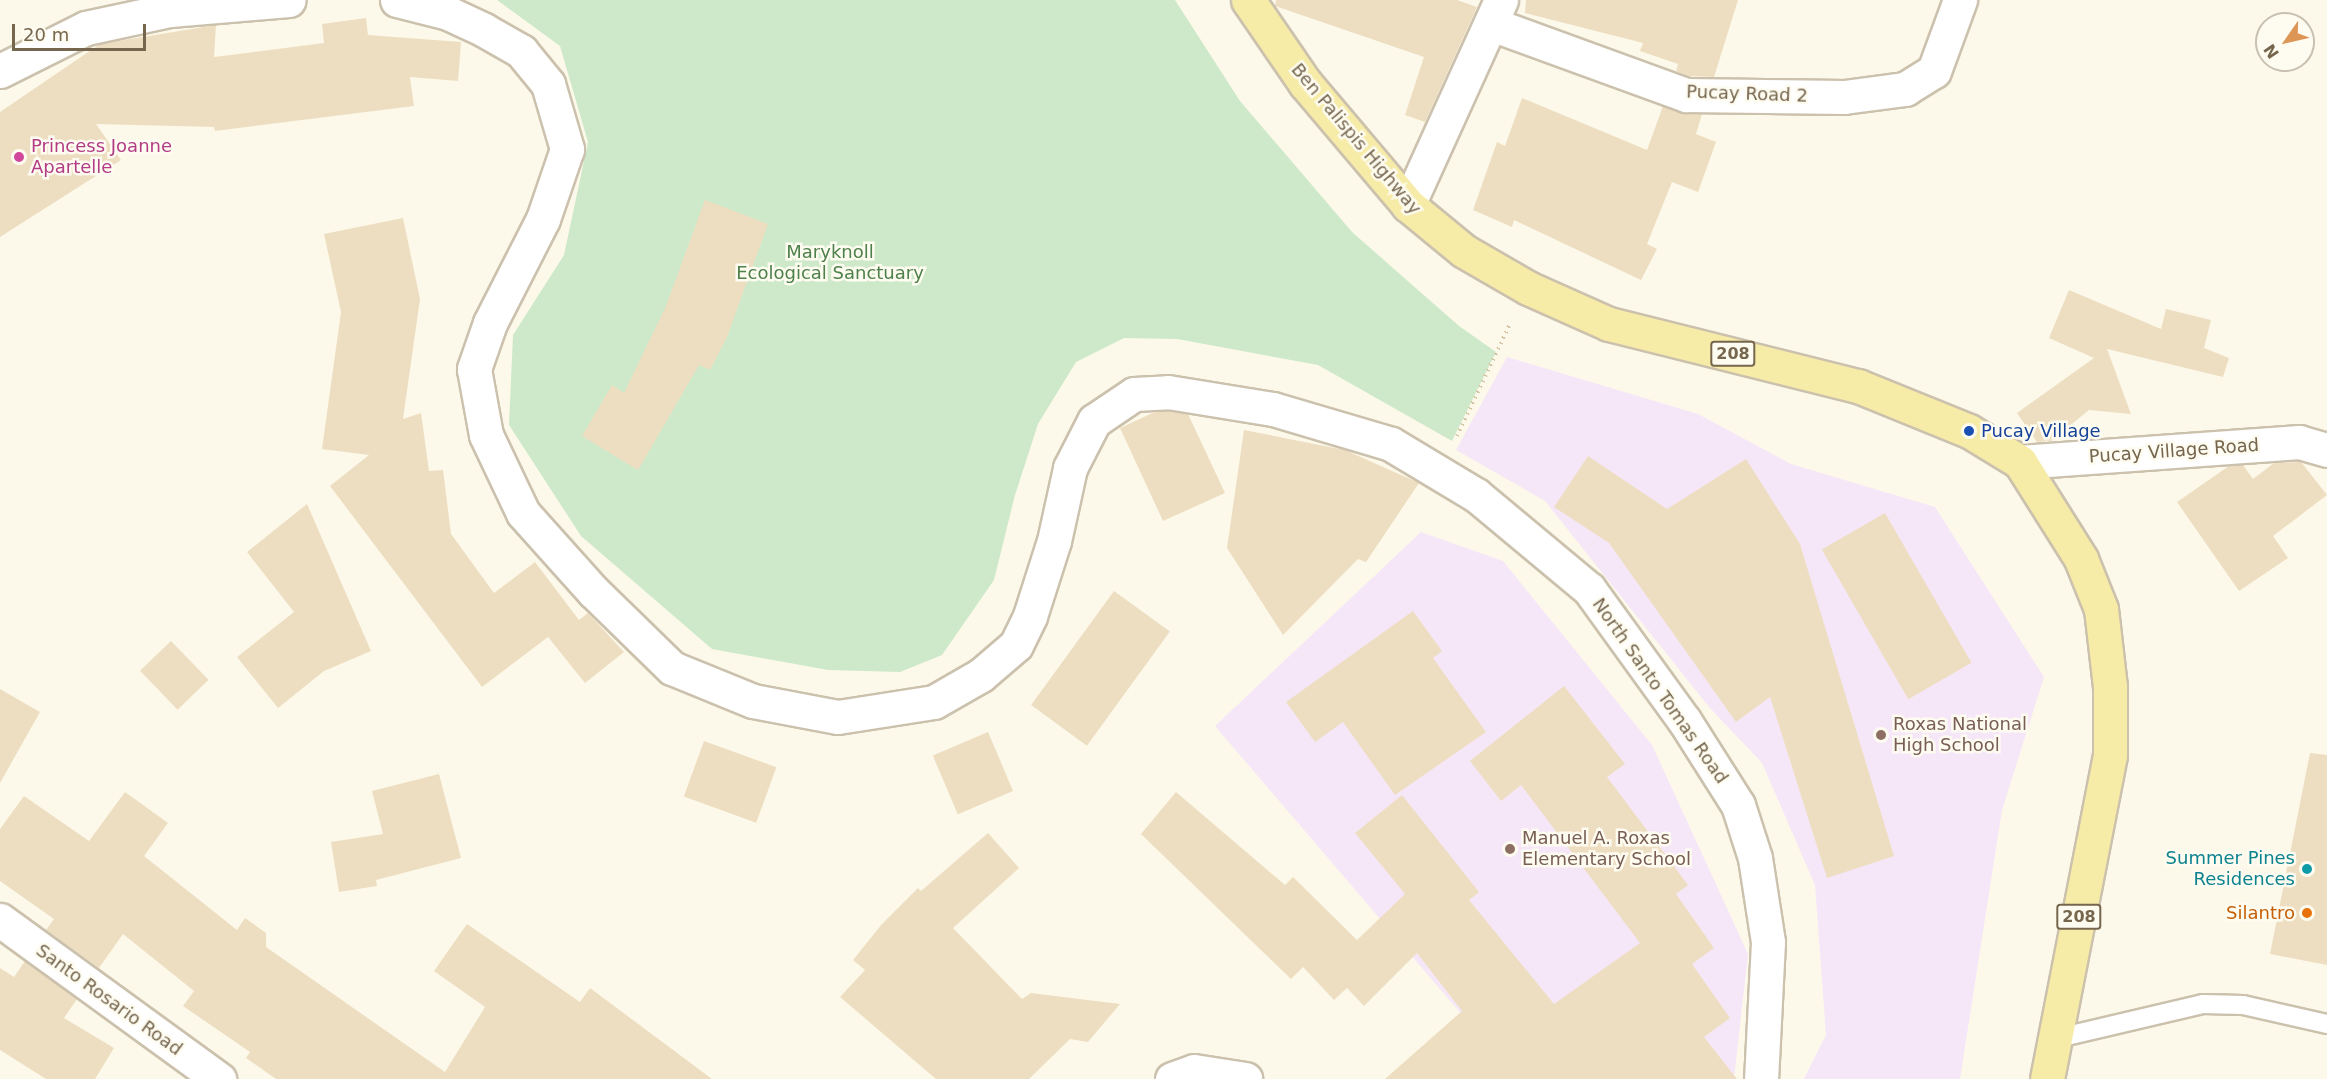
<!DOCTYPE html>
<style>
body{margin:0}
#map{position:relative;width:2327px;height:1079px;overflow:hidden;background:#fcf9ea;font-family:"DejaVu Sans",sans-serif}
div>[style]{position:absolute}
.education>*{inset:0;background:#f6e7f8}
.green>*{inset:0;background:#cee9c9}
.building>*{inset:0;background:#eedec1;transform-origin:0 0}
.path>*{height:4px;margin-top:-2px;transform-origin:0;background:repeating-linear-gradient(90deg,#d5c4a6 0 1.5px,transparent 0 6px)}
.roads{filter:drop-shadow(2px 0 #cbc1ad) drop-shadow(-2px 0 #cbc1ad) drop-shadow(0 2px #cbc1ad) drop-shadow(0 -2px #cbc1ad)}
.service>*{height:18px;margin:-9px;padding:0 9px;transform-origin:9px;border-radius:9px;background:#fff}
.minor>*{height:33px;margin:-16.5px;padding:0 16.5px;transform-origin:16.5px;border-radius:16.5px;background:#fff}
.tertiary>*{height:33px;margin:-16.5px;padding:0 16.5px;transform-origin:16.5px;border-radius:16.5px;background:#fff}
.primary>*{height:33px;margin:-16.5px;padding:0 16.5px;transform-origin:16.5px;border-radius:16.5px;background:#f6eba7}
.dots>*{width:16px;height:16px;translate:-50% -50%;box-sizing:border-box;border:3px solid #fefcf1;border-radius:50%}
span{translate:-50% -50%;white-space:nowrap;text-align:center;line-height:1.15;-webkit-text-stroke:5px #fefcf1;paint-order:stroke}
.shield-label span{padding:2px 4px;background:#fefcf1;border:2px solid;border-radius:4px;-webkit-text-stroke-width:0}
.shield-label{font-size:16px;color:#76664e;font-weight:700}
.street-label{font-size:18px;color:#76664e}
.hotel-label{font-size:18px;color:#b23c85}
.left{translate:0 -50%;text-align:left}
.park-label{font-size:18px;color:#4d804a}
.transit-label{font-size:18px;color:#164399}
.education-label{font-size:18px;color:#785e54}
.culture-label{font-size:18px;color:#0d838f}
.right{translate:-100% -50%;text-align:right}
.food-label{font-size:18px;color:#c56008}
.north{position:absolute;left:2255px;top:12px;width:60px;height:60px;box-sizing:border-box;background:#fefcf1;border:2px solid #c8c0b0;border-radius:50%;rotate:236deg;font-size:16px;font-weight:700;line-height:24px;text-align:center;color:#76664e}
.north::after{content:'';display:block;margin:auto;width:21px;height:27px;background:#de9657;clip-path:polygon(50% 0,100% 100%,50% 72%,0 100%)}
.scale{position:absolute;left:12px;top:24px;width:134px;height:27px;box-sizing:border-box;border:3px solid #76664e;border-top:0;padding-left:8px;font-size:18px;line-height:21px;white-space:nowrap;color:#76664e;-webkit-text-stroke:4px #fefcf1;paint-order:stroke}
</style>
<div id="map">
<div class="education">
<i style="clip-path:polygon(1507px 357px,1698px 414px,1791px 464px,1935px 507px,2044px 677px,2002px 810px,1960px 1079px,1804px 1079px,1826px 1035px,1815px 885px,1762px 763px,1709px 707px,1545px 501px,1456px 450px)"></i>
<i style="clip-path:polygon(1421px 532px,1503px 561px,1652px 745px,1748px 954px,1734px 1079px,1517px 1079px,1215px 726px)"></i>
</div>
<div class="green">
<i style="clip-path:polygon(497px 0,1175px 0,1240px 101px,1352px 232px,1459px 326px,1496px 352px,1452px 441px,1318px 365px,1177px 339px,1124px 338px,1076px 362px,1038px 424px,1015px 495px,994px 580px,942px 655px,900px 672px,828px 670px,712px 649px,581px 536px,509px 425px,513px 335px,564px 255px,588px 142px,560px 46px)"></i>
</div>
<div class="building">
<i style="clip-path:polygon(1276px 0,1457px 0,1477px 7px,1425px 122px,1405px 115px,1424px 57px,1275px 6px)"></i>
<i style="clip-path:polygon(1526px 0,1738px 0,1714px 77px,1689px 76px,1676px 71px,1678px 64px,1640px 51px,1643px 43px,1525px 13px)"></i>
<i style="clip-path:polygon(366px 18px,368px 35px,461px 42px,458px 81px,410px 77px,414px 106px,215px 131px,214px 127px,96px 124px,121px 160px,0 237px,0 112px,100px 44px,216px 25px,214px 57px,324px 43px,322px 24px)"></i>
<i style="clip-path:polygon(1522px 98px,1647px 150px,1663px 106px,1702px 114px,1696px 134px,1716px 142px,1698px 192px,1672px 182px,1647px 244px,1657px 249px,1641px 280px,1514px 220px,1512px 227px,1473px 210px,1497px 142px,1505px 146px)"></i>
<i style="clip-path:polygon(705px 200px,768px 224px,727px 337px,710px 370px,699px 365px,638px 470px,582px 436px,612px 385px,624px 393px,666px 306px)"></i>
<i style="clip-path:polygon(403px 218px,420px 299px,403px 419px,421px 413px,429px 471px,443px 470px,451px 534px,494px 593px,535px 562px,579px 620px,588px 613px,624px 652px,585px 683px,548px 637px,482px 687px,330px 486px,369px 455px,322px 449px,341px 312px,324px 234px)"></i>
<i style="clip-path:polygon(2069px 290px,2161px 329px,2166px 309px,2211px 320px,2204px 348px,2229px 358px,2223px 377px,2107px 349px,2131px 414px,2089px 410px,2051px 441px,2037px 442px,2017px 413px,2094px 358px,2049px 338px)"></i>
<i style="clip-path:polygon(1167px 411px,1188px 414px,1225px 493px,1163px 521px,1120px 428px,1155px 412px)"></i>
<i style="clip-path:polygon(1244px 430px,1345px 450px,1419px 483px,1366px 562px,1358px 559px,1283px 635px,1227px 548px)"></i>
<i style="clip-path:polygon(1588px 456px,1667px 509px,1746px 459px,1800px 544px,1894px 856px,1827px 878px,1770px 697px,1736px 722px,1609px 543px,1554px 507px)"></i>
<i style="clip-path:polygon(2301px 462px,2327px 495px,2273px 536px,2288px 558px,2239px 591px,2177px 502px,2229px 466px,2243px 465px,2253px 479px,2274px 463px)"></i>
<i style="clip-path:polygon(307px 504px,371px 651px,324px 671px,278px 708px,237px 657px,294px 612px,247px 552px)"></i>
<i style="left:1885px;top:513px;width:173px;height:73px;rotate:60deg"></i>
<i style="left:1114px;top:591px;width:69px;height:141px;rotate:36deg"></i>
<i style="clip-path:polygon(1413px 611px,1442px 651px,1433px 658px,1486px 732px,1395px 795px,1343px 722px,1315px 742px,1286px 702px)"></i>
<i style="left:171px;top:641px;width:54px;height:43px;rotate:46deg"></i>
<i style="clip-path:polygon(1564px 686px,1625px 764px,1607px 777px,1688px 885px,1676px 894px,1714px 948px,1692px 964px,1730px 1018px,1704px 1037px,1737px 1079px,1385px 1079px,1462px 1011px,1417px 953px,1364px 1006px,1347px 988px,1334px 1000px,1303px 967px,1291px 979px,1141px 834px,1176px 792px,1285px 885px,1293px 877px,1357px 940px,1405px 894px,1355px 833px,1402px 795px,1479px 892px,1469px 900px,1554px 1004px,1640px 943px,1521px 785px,1501px 801px,1470px 761px)"></i>
<i style="clip-path:polygon(0 689px,40px 712px,0 783px)"></i>
<i style="left:988px;top:732px;width:64px;height:60px;rotate:67deg"></i>
<i style="left:704px;top:741px;width:77px;height:59px;rotate:20deg"></i>
<i style="clip-path:polygon(2310px 753px,2327px 755px,2327px 965px,2270px 954px)"></i>
<i style="clip-path:polygon(439px 774px,461px 858px,376px 880px,377px 886px,339px 892px,331px 842px,383px 834px,372px 791px)"></i>
<i style="clip-path:polygon(125px 792px,168px 823px,144px 856px,237px 930px,245px 918px,266px 933px,266px 947px,445px 1072px,485px 1007px,434px 971px,467px 924px,580px 1002px,590px 988px,712px 1079px,276px 1079px,246px 1058px,250px 1052px,183px 1006px,194px 991px,123px 934px,99px 968px,46px 930px,54px 919px,0 881px,0 829px,24px 796px,89px 841px)"></i>
<i style="clip-path:polygon(988px 833px,1019px 868px,953px 928px,1022px 999px,1031px 993px,1120px 1004px,1088px 1042px,1070px 1039px,1029px 1079px,936px 1079px,840px 997px,865px 970px,853px 960px,882px 924px,918px 888px,921px 891px)"></i>
<i style="clip-path:polygon(25px 961px,77px 999px,64px 1018px,114px 1048px,95px 1079px,46px 1079px,0 1050px,0 968px,14px 977px)"></i>
</div>
<div class="path">
<i style="left:1457px;top:436px;width:124px;rotate:-64.7deg"></i>
</div>
<div class="roads">
<div class="service">
<i style="left:2054px;top:1039px;width:153px;rotate:-13.2deg"></i>
<i style="left:2203px;top:1004px;width:40px;rotate:1.4deg"></i>
<i style="left:2243px;top:1005px;width:86px;rotate:12.7deg"></i>
</div>
<div class="minor">
<i style="left:1491px;top:24px;width:208px;rotate:20deg"></i>
<i style="left:1686px;top:95px;width:158px;rotate:0.7deg"></i>
<i style="left:1844px;top:97px;width:62px;rotate:-7.5deg"></i>
<i style="left:1905px;top:89px;width:34px;rotate:-32deg"></i>
<i style="left:1934px;top:71px;width:76px;rotate:-69.9deg"></i>
<i style="left:1408px;top:205px;width:225px;rotate:-65.6deg"></i>
<i style="left:2020px;top:462px;width:280px;rotate:-4.1deg"></i>
<i style="left:2299px;top:442px;width:29px;rotate:16deg"></i>
<i style="left:0;top:920px;width:271px;rotate:36deg"></i>
<i style="left:1172px;top:1079px;width:23px;rotate:-20deg"></i>
<i style="left:1194px;top:1071px;width:52px;rotate:8.9deg"></i>
</div>
<div class="tertiary">
<i style="left:397px;top:0;width:53px;rotate:14.3deg"></i>
<i style="left:448px;top:13px;width:40px;rotate:25deg"></i>
<i style="left:484px;top:30px;width:43px;rotate:29.6deg"></i>
<i style="left:521px;top:51px;width:43px;rotate:50.7deg"></i>
<i style="left:548px;top:84px;width:68px;rotate:73.7deg"></i>
<i style="left:567px;top:149px;width:74px;rotate:108.9deg"></i>
<i style="left:543px;top:219px;width:117px;rotate:117deg"></i>
<i style="left:490px;top:323px;width:49px;rotate:109.2deg"></i>
<i style="left:474px;top:369px;width:67px;rotate:79.7deg"></i>
<i style="left:486px;top:435px;width:86px;rotate:64.6deg"></i>
<i style="left:523px;top:513px;width:106px;rotate:48.1deg"></i>
<i style="left:594px;top:592px;width:109px;rotate:44.3deg"></i>
<i style="left:672px;top:668px;width:87px;rotate:22.2deg"></i>
<i style="left:753px;top:701px;width:86px;rotate:10.7deg"></i>
<i style="left:838px;top:717px;width:97px;rotate:-8.9deg"></i>
<i style="left:934px;top:702px;width:54px;rotate:-29.9deg"></i>
<i style="left:981px;top:675px;width:46px;rotate:-40.6deg"></i>
<i style="left:1016px;top:645px;width:32px;rotate:-64deg"></i>
<i style="left:1030px;top:616px;width:79px;rotate:-72.3deg"></i>
<i style="left:1054px;top:541px;width:75px;rotate:-77.6deg"></i>
<i style="left:1070px;top:468px;width:53px;rotate:-62.9deg"></i>
<i style="left:1094px;top:421px;width:48px;rotate:-34deg"></i>
<i style="left:1134px;top:394px;width:34px;rotate:-3deg"></i>
<i style="left:1168px;top:392px;width:106px;rotate:9.2deg"></i>
<i style="left:1273px;top:409px;width:123px;rotate:16.5deg"></i>
<i style="left:1391px;top:444px;width:99px;rotate:31deg"></i>
<i style="left:1476px;top:495px;width:147px;rotate:39.8deg"></i>
<i style="left:1589px;top:589px;width:162px;rotate:54.1deg"></i>
<i style="left:1684px;top:720px;width:101px;rotate:57.6deg"></i>
<i style="left:1738px;top:805px;width:56px;rotate:72.2deg"></i>
<i style="left:1755px;top:858px;width:85px;rotate:81.2deg"></i>
<i style="left:1768px;top:942px;width:137px;rotate:92.9deg"></i>
<i style="left:0;top:71px;width:96px;rotate:-26.6deg"></i>
<i style="left:86px;top:28px;width:86px;rotate:-12.1deg"></i>
<i style="left:170px;top:10px;width:119px;rotate:-4.8deg"></i>
</div>
<div class="primary">
<i style="left:1248px;top:0;width:101px;rotate:55.5deg"></i>
<i style="left:1305px;top:83px;width:160px;rotate:49.8deg"></i>
<i style="left:1408px;top:205px;width:72px;rotate:39.4deg"></i>
<i style="left:1464px;top:251px;width:74px;rotate:30deg"></i>
<i style="left:1528px;top:288px;width:89px;rotate:24deg"></i>
<i style="left:1609px;top:324px;width:257px;rotate:14deg"></i>
<i style="left:1858px;top:386px;width:120px;rotate:22.1deg"></i>
<i style="left:1969px;top:431px;width:60px;rotate:31.3deg"></i>
<i style="left:2020px;top:462px;width:115px;rotate:57.8deg"></i>
<i style="left:2081px;top:559px;width:54px;rotate:68.2deg"></i>
<i style="left:2101px;top:609px;width:79px;rotate:83.4deg"></i>
<i style="left:2110px;top:687px;width:68px;rotate:90deg"></i>
<i style="left:2110px;top:755px;width:330px;rotate:101deg"></i>
</div>
</div>
<div class="dots">
<i style="left:19px;top:157px;background:#d1479c"></i>
<i style="left:1969px;top:431px;background:#1a4fb4"></i>
<i style="left:1881px;top:735px;background:#8d6e63"></i>
<i style="left:1510px;top:849px;background:#8d6e63"></i>
<i style="left:2307px;top:869px;background:#0f9aa8"></i>
<i style="left:2307px;top:913px;background:#e8710a"></i>
</div>
<div class="shield-label">
<span style="left:1733px;top:354px">208</span>
<span style="left:2079px;top:917px">208</span>
</div>
<div class="street-label">
<span style="left:1747px;top:94px;rotate:2deg">Pucay Road 2</span>
<span style="left:1356px;top:139px;rotate:50deg">Ben Palispis Highway</span>
<span style="left:2174px;top:451px;rotate:-4deg">Pucay Village Road</span>
<span style="left:1660px;top:691px;rotate:55deg">North Santo Tomas Road</span>
<span style="left:109px;top:1000px;rotate:36deg">Santo Rosario Road</span>
</div>
<div class="hotel-label">
<span class="left" style="left:31px;top:157px">Princess Joanne<br>Apartelle</span>
</div>
<div class="park-label">
<span style="left:830px;top:263px">Maryknoll<br>Ecological Sanctuary</span>
</div>
<div class="transit-label">
<span class="left" style="left:1981px;top:431px">Pucay Village</span>
</div>
<div class="education-label">
<span class="left" style="left:1893px;top:735px">Roxas National<br>High School</span>
<span class="left" style="left:1522px;top:849px">Manuel A. Roxas<br>Elementary School</span>
</div>
<div class="culture-label">
<span class="right" style="left:2295px;top:869px">Summer Pines<br>Residences</span>
</div>
<div class="food-label">
<span class="right" style="left:2295px;top:913px">Silantro</span>
</div>
<div class="north">N</div>
<div class="scale">20 m</div>
</div>
